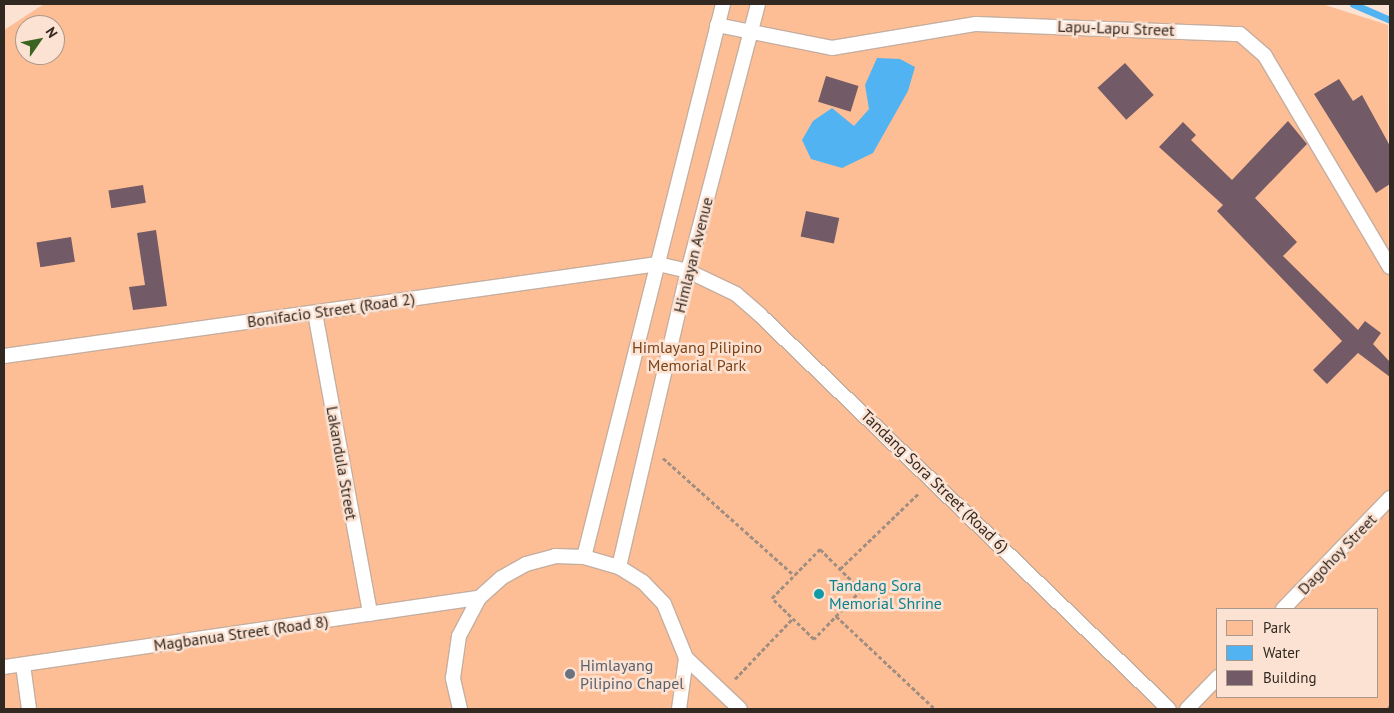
<!DOCTYPE html>
<style>
body{margin:0}
#map{position:relative;width:1394px;height:713px;overflow:hidden;background:#fbe2d2;font-family:"PT Sans",sans-serif}
div>[style]{position:absolute}
.green>*{inset:0;background:#febe95}
.water>*{inset:0;background:#52b3f2}
.stream>*{height:7px;margin:-3.5px;padding:0 3.5px;transform-origin:3.5px;border-radius:3.5px;background:#52b3f2}
.building>*{inset:0;background:#725a66;transform-origin:0 0}
.path>*{height:3px;margin-top:-1.5px;transform-origin:0;background:repeating-linear-gradient(90deg,#a08e82 0 4px,transparent 0 6.5px)}
.roads{filter:drop-shadow(1px 0 #c6ae9f) drop-shadow(-1px 0 #c6ae9f) drop-shadow(0 1px #c6ae9f) drop-shadow(0 -1px #c6ae9f)}
.service>*{height:14px;margin:-7px;padding:0 7px;transform-origin:7px;border-radius:7px;background:#fff}
.dots>*{width:14px;height:14px;translate:-50% -50%;box-sizing:border-box;border:2px solid #fbe2d2;border-radius:50%}
span{translate:-50% -50%;white-space:nowrap;text-align:center;line-height:1.15;-webkit-text-stroke:5px #fbe2d2;paint-order:stroke}
.street-label{font-size:16px;color:#322822}
.park-label{font-size:16px;color:#7d4419}
.culture-label{font-size:16px;color:#0d838f}
.left{translate:0 -50%;text-align:left}
.worship-label{font-size:16px;color:#5b616d}
.frame{position:absolute;inset:0;border:5px solid #322822;pointer-events:none}
.legend{position:absolute;left:1216px;top:608px;width:162px;height:90px;box-sizing:border-box;background:#fbe2d2;border:1px solid #ab988c;margin:0;padding:6px 9px;list-style:none;font-size:15px;color:#322822}
.legend li{display:flex;align-items:center;gap:10px;height:25px}
.legend b{width:25px;border:1px solid #ab988c}
.north{position:absolute;left:15px;top:15px;width:50px;height:50px;box-sizing:border-box;background:#fbe2d2;border:1px solid #ab988c;border-radius:50%;rotate:57deg;font-size:14px;font-weight:700;line-height:20px;text-align:center;color:#322822}
.north::after{content:'';display:block;margin:auto;width:18px;height:22px;background:#3b6420;clip-path:polygon(50% 0,100% 100%,50% 72%,0 100%)}
</style>
<div id="map">
<div class="green">
<i style="clip-path:polygon(evenodd,44px 4px,1322px 4px,1388px 25px,1390px 709px,4px 709px,4px 30px,44px 4px,25px 25px,55px 25px,55px 55px,25px 55px,25px 25px,44px 4px,1218px 609px,1378px 609px,1378px 697px,1218px 697px,1218px 609px)"></i>
</div>
<div class="water">
<i style="clip-path:polygon(877px 58px,900px 59px,915px 67px,908px 91px,873px 153px,842px 168px,811px 159px,802px 140px,813px 121px,832px 108px,854px 126px,869px 109px,865px 85px)"></i>
</div>
<div class="stream">
<i style="left:1353px;top:4px;width:40px;rotate:23.4deg"></i>
</div>
<div class="building">
<i style="left:1125px;top:63px;width:43px;height:37px;rotate:48deg"></i>
<i style="left:826px;top:76px;width:34px;height:27px;rotate:17deg"></i>
<i style="clip-path:polygon(1339px 79px,1353px 101px,1362px 95px,1390px 146px,1390px 184px,1376px 193px,1314px 94px)"></i>
<i style="clip-path:polygon(1288px 121px,1307px 144px,1255px 198px,1297px 242px,1283px 256px,1358px 330px,1365px 321px,1381px 333px,1373px 344px,1390px 362px,1390px 377px,1358px 353px,1327px 384px,1313px 370px,1342px 341px,1217px 211px,1223px 205px,1159px 147px,1183px 122px,1196px 135px,1191px 140px,1232px 180px)"></i>
<i style="left:143px;top:185px;width:18px;height:35px;rotate:81deg"></i>
<i style="left:806px;top:211px;width:34px;height:26px;rotate:12deg"></i>
<i style="clip-path:polygon(156px 230px,167px 306px,133px 310px,129px 287px,145px 285px,137px 233px)"></i>
<i style="left:71px;top:237px;width:25px;height:35px;rotate:81deg"></i>
</div>
<div class="path">
<i style="left:663px;top:458px;width:176px;rotate:41.8deg"></i>
<i style="left:820px;top:549px;width:58px;rotate:45deg"></i>
<i style="left:861px;top:590px;width:68px;rotate:133.8deg"></i>
<i style="left:814px;top:639px;width:59px;rotate:-135.7deg"></i>
<i style="left:772px;top:598px;width:69px;rotate:-45.6deg"></i>
<i style="left:840px;top:569px;width:110px;rotate:-43.9deg"></i>
<i style="left:836px;top:616px;width:136px;rotate:43.2deg"></i>
<i style="left:735px;top:679px;width:84px;rotate:-46.4deg"></i>
<i style="left:1388px;top:709px;width:4px;rotate:-56deg"></i>
</div>
<div class="roads">
<div class="service">
<i style="left:717px;top:25px;width:117px;rotate:11.3deg"></i>
<i style="left:832px;top:48px;width:146px;rotate:-9.5deg"></i>
<i style="left:976px;top:24px;width:264px;rotate:2.2deg"></i>
<i style="left:1240px;top:34px;width:33px;rotate:41deg"></i>
<i style="left:1265px;top:56px;width:245px;rotate:59.4deg"></i>
<i style="left:315px;top:313px;width:306px;rotate:79.6deg"></i>
<i style="left:4px;top:356px;width:660px;rotate:-8.01deg"></i>
<i style="left:658px;top:264px;width:31px;rotate:13deg"></i>
<i style="left:688px;top:271px;width:53px;rotate:25.6deg"></i>
<i style="left:736px;top:294px;width:33px;rotate:41deg"></i>
<i style="left:761px;top:316px;width:566px;rotate:43.93deg"></i>
<i style="left:584px;top:557px;width:570px;rotate:-75.89deg"></i>
<i style="left:619px;top:567px;width:304px;rotate:-76.9deg"></i>
<i style="left:688px;top:271px;width:276px;rotate:-75.3deg"></i>
<i style="left:1283px;top:609px;width:154px;rotate:-46.1deg"></i>
<i style="left:686px;top:658px;width:74px;rotate:43.4deg"></i>
<i style="left:23px;top:665px;width:44px;rotate:82.2deg"></i>
<i style="left:4px;top:667px;width:480px;rotate:-8.3deg"></i>
<i style="left:460px;top:709px;width:32px;rotate:-103deg"></i>
<i style="left:453px;top:678px;width:42px;rotate:-81.9deg"></i>
<i style="left:459px;top:636px;width:43px;rotate:-62.2deg"></i>
<i style="left:479px;top:598px;width:30px;rotate:-42deg"></i>
<i style="left:501px;top:578px;width:29px;rotate:-29deg"></i>
<i style="left:526px;top:564px;width:30px;rotate:-15deg"></i>
<i style="left:555px;top:556px;width:29px;rotate:2deg"></i>
<i style="left:584px;top:557px;width:36px;rotate:16deg"></i>
<i style="left:619px;top:567px;width:28px;rotate:32deg"></i>
<i style="left:643px;top:582px;width:30px;rotate:46deg"></i>
<i style="left:664px;top:604px;width:58px;rotate:67.8deg"></i>
<i style="left:686px;top:658px;width:51px;rotate:97.8deg"></i>
<i style="left:1187px;top:709px;width:45px;rotate:-45.9deg"></i>
</div>
</div>
<div class="dots">
<i style="left:819px;top:594px;background:#0f9aa8"></i>
<i style="left:570px;top:674px;background:#6b7280"></i>
</div>
<div class="street-label">
<span style="left:1116px;top:28px;rotate:2deg">Lapu-Lapu Street</span>
<span style="left:693px;top:255px;rotate:-76deg">Himlayan Avenue</span>
<span style="left:331px;top:310px;rotate:-8deg">Bonifacio Street (Road 2)</span>
<span style="left:342px;top:463px;rotate:80deg">Lakandula Street</span>
<span style="left:935px;top:481px;rotate:44deg">Tandang Sora Street (Road 6)</span>
<span style="left:1337px;top:554px;rotate:-46deg">Dagohoy Street</span>
<span style="left:241px;top:633px;rotate:-8deg">Magbanua Street (Road 8)</span>
</div>
<div class="park-label">
<span style="left:697px;top:356px">Himlayang Pilipino<br>Memorial Park</span>
</div>
<div class="culture-label">
<span class="left" style="left:829px;top:594px">Tandang Sora<br>Memorial Shrine</span>
</div>
<div class="worship-label">
<span class="left" style="left:580px;top:674px">Himlayang<br>Pilipino Chapel</span>
</div>
<div class="frame"></div>
<ul class="legend">
<li><b style="height:14px;background:#febe95"></b>Park</li>
<li><b style="height:14px;background:#52b3f2"></b>Water</li>
<li><b style="height:14px;background:#725a66"></b>Building</li>
</ul>
<div class="north">N</div>
</div>
